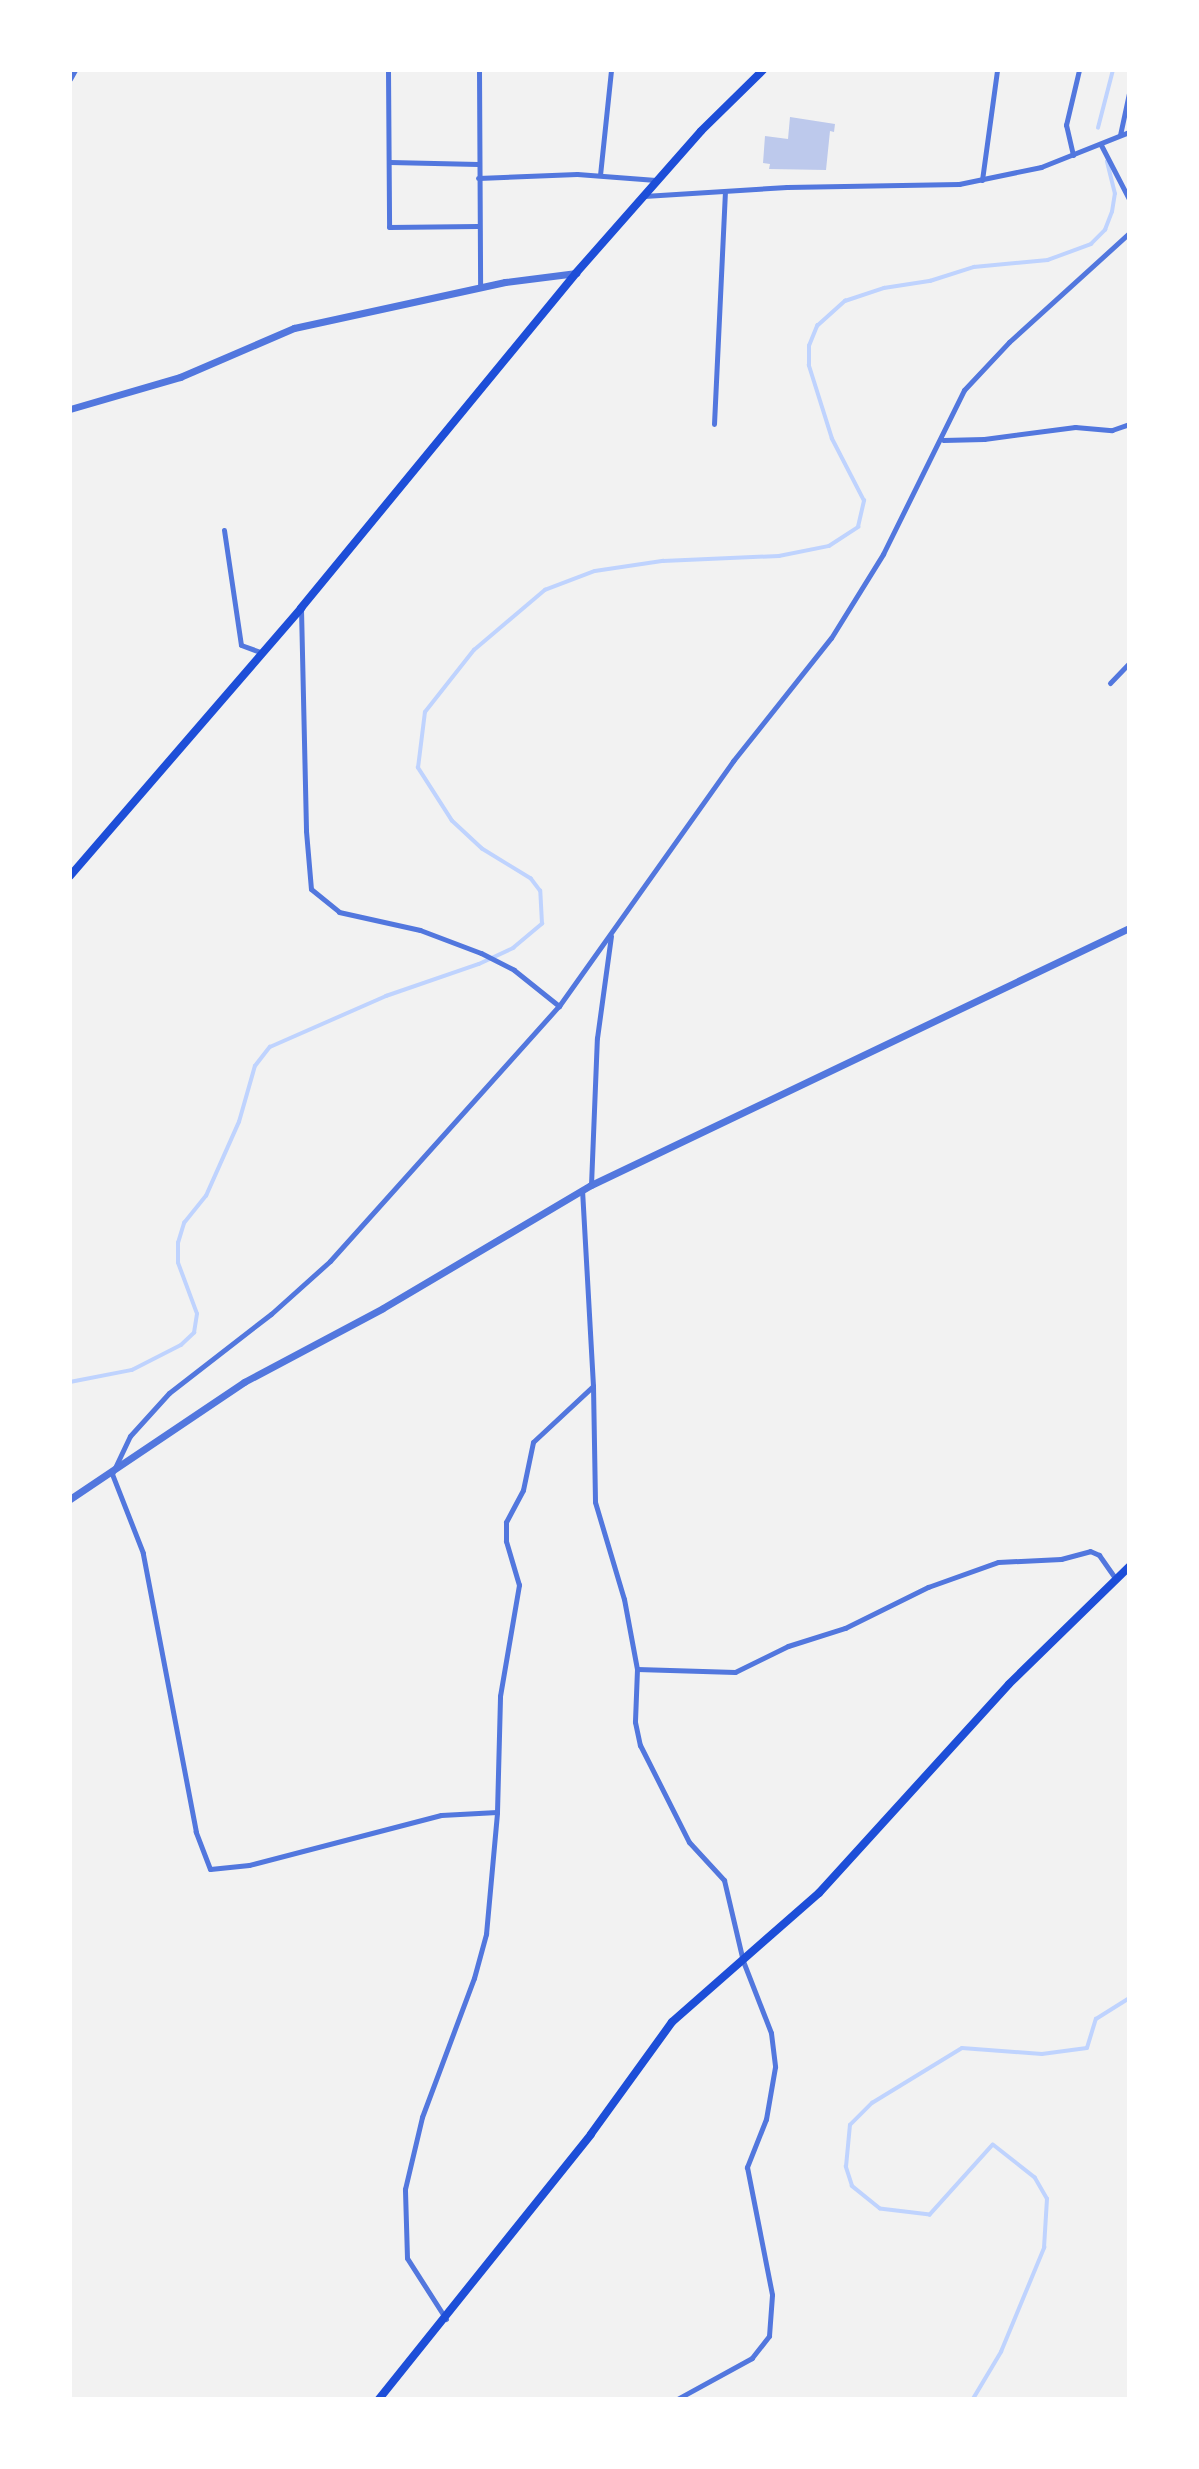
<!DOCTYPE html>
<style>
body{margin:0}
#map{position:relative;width:1199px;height:2469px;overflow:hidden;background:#f2f2f2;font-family:"DM Sans",sans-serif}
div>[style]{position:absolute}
.stream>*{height:3.5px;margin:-1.75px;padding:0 1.75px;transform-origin:1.75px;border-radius:1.75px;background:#bfd3fe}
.building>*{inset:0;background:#bdc9ec}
.minor>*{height:5px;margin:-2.5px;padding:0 2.5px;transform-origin:2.5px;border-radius:2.5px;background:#5277de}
.tertiary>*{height:7px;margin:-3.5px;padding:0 3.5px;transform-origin:3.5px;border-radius:3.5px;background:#5277de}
.secondary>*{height:8px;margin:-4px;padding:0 4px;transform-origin:4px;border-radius:4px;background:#1d4ed8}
span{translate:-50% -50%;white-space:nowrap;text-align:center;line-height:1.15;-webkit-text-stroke:5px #fff;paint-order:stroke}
.frame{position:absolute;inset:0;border:72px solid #fff;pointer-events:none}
</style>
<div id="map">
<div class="stream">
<i style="left:1098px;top:128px;width:60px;rotate:-75.5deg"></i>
<i style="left:70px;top:1382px;width:63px;rotate:-11deg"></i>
<i style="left:132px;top:1370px;width:55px;rotate:-27deg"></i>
<i style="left:181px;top:1345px;width:18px;rotate:-43deg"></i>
<i style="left:194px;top:1333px;width:19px;rotate:-81deg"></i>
<i style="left:197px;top:1314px;width:54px;rotate:-110.4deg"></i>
<i style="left:178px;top:1263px;width:20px;rotate:-90deg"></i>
<i style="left:178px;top:1243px;width:21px;rotate:-73deg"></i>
<i style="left:184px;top:1223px;width:35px;rotate:-51deg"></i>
<i style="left:206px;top:1196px;width:81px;rotate:-66deg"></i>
<i style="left:239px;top:1122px;width:58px;rotate:-74.1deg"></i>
<i style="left:255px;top:1066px;width:24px;rotate:-52deg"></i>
<i style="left:270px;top:1047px;width:127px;rotate:-23.7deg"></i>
<i style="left:386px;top:996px;width:98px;rotate:-19deg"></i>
<i style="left:479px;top:964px;width:38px;rotate:-25deg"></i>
<i style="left:513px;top:948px;width:38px;rotate:-40deg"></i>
<i style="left:542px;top:924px;width:33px;rotate:-93deg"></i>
<i style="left:540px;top:891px;width:15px;rotate:-127deg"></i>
<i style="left:531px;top:879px;width:57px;rotate:-148.5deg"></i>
<i style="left:482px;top:849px;width:41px;rotate:-137deg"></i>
<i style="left:452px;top:821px;width:63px;rotate:-122.7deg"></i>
<i style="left:418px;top:768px;width:56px;rotate:-82.9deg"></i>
<i style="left:425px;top:712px;width:79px;rotate:-51.7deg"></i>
<i style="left:474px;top:650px;width:93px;rotate:-40.2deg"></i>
<i style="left:545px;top:590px;width:53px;rotate:-20.8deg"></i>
<i style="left:595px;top:571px;width:69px;rotate:-8.4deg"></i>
<i style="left:663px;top:561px;width:116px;rotate:-2.5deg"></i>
<i style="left:779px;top:556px;width:51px;rotate:-11.3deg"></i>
<i style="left:829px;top:546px;width:35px;rotate:-33deg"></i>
<i style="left:858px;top:527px;width:27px;rotate:-77deg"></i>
<i style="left:864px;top:501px;width:70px;rotate:-117.3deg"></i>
<i style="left:832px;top:439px;width:77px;rotate:-107.5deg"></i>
<i style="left:809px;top:366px;width:20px;rotate:-90deg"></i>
<i style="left:809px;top:346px;width:22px;rotate:-68deg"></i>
<i style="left:817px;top:326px;width:38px;rotate:-42deg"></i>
<i style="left:845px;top:301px;width:41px;rotate:-18.4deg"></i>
<i style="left:884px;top:288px;width:47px;rotate:-8.7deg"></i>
<i style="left:930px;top:281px;width:46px;rotate:-17.7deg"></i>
<i style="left:974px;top:267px;width:74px;rotate:-5.4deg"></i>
<i style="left:1048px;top:260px;width:46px;rotate:-20.4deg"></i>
<i style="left:1091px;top:244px;width:20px;rotate:-45deg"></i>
<i style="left:1105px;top:230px;width:19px;rotate:-69deg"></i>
<i style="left:1112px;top:212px;width:18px;rotate:-81deg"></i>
<i style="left:1115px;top:194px;width:33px;rotate:-104deg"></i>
<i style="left:973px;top:2399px;width:55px;rotate:-59.2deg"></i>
<i style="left:1001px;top:2352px;width:113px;rotate:-67.5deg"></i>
<i style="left:1044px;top:2248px;width:49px;rotate:-86.5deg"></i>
<i style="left:1047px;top:2199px;width:24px;rotate:-120deg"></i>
<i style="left:1035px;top:2178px;width:53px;rotate:-141.8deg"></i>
<i style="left:993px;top:2145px;width:94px;rotate:132deg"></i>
<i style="left:930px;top:2215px;width:50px;rotate:-173.2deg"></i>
<i style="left:880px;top:2209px;width:36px;rotate:-141deg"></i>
<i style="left:852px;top:2186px;width:20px;rotate:-108deg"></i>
<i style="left:846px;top:2167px;width:42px;rotate:-84.6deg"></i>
<i style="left:850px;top:2125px;width:31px;rotate:-45deg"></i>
<i style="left:872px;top:2103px;width:105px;rotate:-31.4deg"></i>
<i style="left:962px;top:2048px;width:80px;rotate:4.3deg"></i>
<i style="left:1042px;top:2054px;width:45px;rotate:-7.6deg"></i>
<i style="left:1087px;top:2048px;width:30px;rotate:-73deg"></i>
<i style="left:1096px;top:2019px;width:39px;rotate:-32deg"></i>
</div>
<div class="building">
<i style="clip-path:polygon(790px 117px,835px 124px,834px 132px,830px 131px,826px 170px,769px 169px,770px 164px,763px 163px,765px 136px,788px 139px)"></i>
</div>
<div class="minor">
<i style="left:388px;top:70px;width:157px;rotate:89.6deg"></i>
<i style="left:389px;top:227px;width:89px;rotate:-0.6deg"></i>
<i style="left:479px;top:70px;width:218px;rotate:89.7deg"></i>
<i style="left:70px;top:79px;width:10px;rotate:-61deg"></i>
<i style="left:1120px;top:135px;width:43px;rotate:-77.9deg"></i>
<i style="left:1101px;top:145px;width:61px;rotate:62.6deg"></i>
<i style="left:1073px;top:155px;width:31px;rotate:-103deg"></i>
<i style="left:1066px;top:125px;width:57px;rotate:-76.7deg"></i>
<i style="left:390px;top:162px;width:88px;rotate:1.3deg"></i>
<i style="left:600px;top:175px;width:106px;rotate:-84deg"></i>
<i style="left:478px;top:178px;width:99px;rotate:-2.3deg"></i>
<i style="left:577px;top:174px;width:79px;rotate:4.3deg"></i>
<i style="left:982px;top:180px;width:111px;rotate:-82.2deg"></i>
<i style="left:644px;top:196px;width:143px;rotate:-3.6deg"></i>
<i style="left:787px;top:187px;width:172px;rotate:-1deg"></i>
<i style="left:959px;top:184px;width:84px;rotate:-11.7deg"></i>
<i style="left:1041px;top:167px;width:95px;rotate:-21.7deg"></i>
<i style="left:714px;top:424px;width:231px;rotate:-87.3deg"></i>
<i style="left:943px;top:440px;width:41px;rotate:-1.4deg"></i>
<i style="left:984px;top:439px;width:92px;rotate:-7.5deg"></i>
<i style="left:1075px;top:427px;width:37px;rotate:5deg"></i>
<i style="left:1112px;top:430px;width:18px;rotate:-19deg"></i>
<i style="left:224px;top:530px;width:116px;rotate:81.6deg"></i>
<i style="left:241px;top:645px;width:23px;rotate:20deg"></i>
<i style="left:301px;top:609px;width:222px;rotate:88.7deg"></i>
<i style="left:306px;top:831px;width:58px;rotate:85.1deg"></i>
<i style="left:311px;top:889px;width:36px;rotate:39deg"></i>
<i style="left:339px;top:912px;width:83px;rotate:12.5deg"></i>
<i style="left:420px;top:930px;width:65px;rotate:20.7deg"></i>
<i style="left:481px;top:953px;width:37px;rotate:27deg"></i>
<i style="left:514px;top:970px;width:58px;rotate:38.7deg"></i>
<i style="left:1110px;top:683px;width:28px;rotate:-46deg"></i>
<i style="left:591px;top:1185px;width:147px;rotate:-87.7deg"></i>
<i style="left:597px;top:1038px;width:103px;rotate:-82.2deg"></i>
<i style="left:593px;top:1386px;width:116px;rotate:89deg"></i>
<i style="left:595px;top:1502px;width:101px;rotate:73.4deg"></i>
<i style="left:624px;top:1599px;width:71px;rotate:79.5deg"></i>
<i style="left:637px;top:1669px;width:98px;rotate:1.8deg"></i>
<i style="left:735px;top:1672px;width:59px;rotate:-26.1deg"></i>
<i style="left:788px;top:1646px;width:60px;rotate:-17.5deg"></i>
<i style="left:845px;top:1628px;width:93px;rotate:-26.3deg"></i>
<i style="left:928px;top:1587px;width:74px;rotate:-19.7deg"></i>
<i style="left:998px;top:1562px;width:63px;rotate:-2.7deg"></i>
<i style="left:1061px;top:1559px;width:30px;rotate:-15deg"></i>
<i style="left:1090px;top:1551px;width:10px;rotate:24deg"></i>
<i style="left:1099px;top:1555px;width:29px;rotate:55deg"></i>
<i style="left:637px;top:1669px;width:53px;rotate:92.2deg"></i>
<i style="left:635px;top:1722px;width:24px;rotate:78deg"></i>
<i style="left:640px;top:1745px;width:109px;rotate:63.2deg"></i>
<i style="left:689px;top:1842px;width:52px;rotate:47.4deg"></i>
<i style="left:724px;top:1880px;width:83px;rotate:76.8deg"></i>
<i style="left:743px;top:1961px;width:77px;rotate:68.7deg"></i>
<i style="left:771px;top:2033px;width:34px;rotate:83deg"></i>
<i style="left:775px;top:2067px;width:53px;rotate:99.8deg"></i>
<i style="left:766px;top:2119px;width:52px;rotate:111.6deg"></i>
<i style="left:747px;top:2167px;width:130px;rotate:78.9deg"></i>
<i style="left:772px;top:2295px;width:41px;rotate:94.2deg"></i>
<i style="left:769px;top:2336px;width:28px;rotate:128deg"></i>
<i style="left:752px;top:2358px;width:85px;rotate:151.3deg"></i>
<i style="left:497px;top:1812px;width:56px;rotate:176.9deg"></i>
<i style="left:441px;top:1815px;width:198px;rotate:165.4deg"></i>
<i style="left:249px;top:1865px;width:39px;rotate:174deg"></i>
<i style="left:210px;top:1869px;width:40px;rotate:-111deg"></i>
<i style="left:196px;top:1832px;width:284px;rotate:-100.8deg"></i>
<i style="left:143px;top:1553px;width:85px;rotate:-111.4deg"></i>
<i style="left:112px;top:1474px;width:42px;rotate:-64.7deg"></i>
<i style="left:130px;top:1436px;width:58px;rotate:-47.8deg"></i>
<i style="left:169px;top:1393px;width:129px;rotate:-37.8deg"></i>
<i style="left:271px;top:1314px;width:79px;rotate:-41.9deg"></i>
<i style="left:330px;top:1261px;width:343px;rotate:-48.1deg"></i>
<i style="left:559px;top:1006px;width:301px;rotate:-54.6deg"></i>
<i style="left:733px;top:761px;width:157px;rotate:-51.5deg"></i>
<i style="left:831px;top:638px;width:99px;rotate:-58.2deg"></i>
<i style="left:883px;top:554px;width:183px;rotate:-63.7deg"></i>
<i style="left:964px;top:390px;width:66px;rotate:-46.8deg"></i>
<i style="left:1009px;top:342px;width:162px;rotate:-42.2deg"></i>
<i style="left:446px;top:2319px;width:72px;rotate:-122.6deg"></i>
<i style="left:407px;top:2258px;width:69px;rotate:-91.7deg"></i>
<i style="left:405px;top:2189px;width:74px;rotate:-76.7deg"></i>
<i style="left:422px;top:2117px;width:148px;rotate:-69.5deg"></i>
<i style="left:474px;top:1978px;width:46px;rotate:-74.7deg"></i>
<i style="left:486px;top:1934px;width:122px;rotate:-84.8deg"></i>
<i style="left:497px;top:1812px;width:116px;rotate:-88.5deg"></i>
<i style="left:500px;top:1696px;width:113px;rotate:-80.3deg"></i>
<i style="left:519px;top:1585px;width:46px;rotate:-106.5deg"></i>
<i style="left:506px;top:1541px;width:19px;rotate:-90deg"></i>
<i style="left:506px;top:1522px;width:36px;rotate:-62deg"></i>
<i style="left:523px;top:1490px;width:49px;rotate:-78.2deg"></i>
<i style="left:533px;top:1442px;width:82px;rotate:-43deg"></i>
<i style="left:593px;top:1386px;width:195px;rotate:-93.2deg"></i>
<i style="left:306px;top:2399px;width:65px"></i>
</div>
<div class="tertiary">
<i style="left:70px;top:409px;width:115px;rotate:-16.2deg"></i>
<i style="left:180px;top:377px;width:124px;rotate:-23.3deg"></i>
<i style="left:294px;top:328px;width:216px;rotate:-12.3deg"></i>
<i style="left:505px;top:282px;width:72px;rotate:-7.2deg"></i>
<i style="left:70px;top:1499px;width:210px;rotate:-33.9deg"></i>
<i style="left:244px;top:1382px;width:157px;rotate:-28deg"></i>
<i style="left:383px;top:1308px;width:242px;rotate:-30.6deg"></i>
<i style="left:591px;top:1185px;width:596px;rotate:-25.53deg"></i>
</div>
<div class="secondary">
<i style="left:70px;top:876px;width:354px;rotate:-49.2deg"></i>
<i style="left:301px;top:608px;width:433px;rotate:-50.6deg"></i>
<i style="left:576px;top:273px;width:189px;rotate:-48.6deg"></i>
<i style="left:701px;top:131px;width:87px;rotate:-44.5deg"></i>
<i style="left:379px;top:2399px;width:339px;rotate:-51.3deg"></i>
<i style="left:591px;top:2134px;width:138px;rotate:-54.1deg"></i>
<i style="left:672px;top:2022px;width:196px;rotate:-41.3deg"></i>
<i style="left:819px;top:1893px;width:282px;rotate:-47.7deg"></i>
<i style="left:1009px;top:1684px;width:168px;rotate:-44.3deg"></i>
</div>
<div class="frame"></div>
</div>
